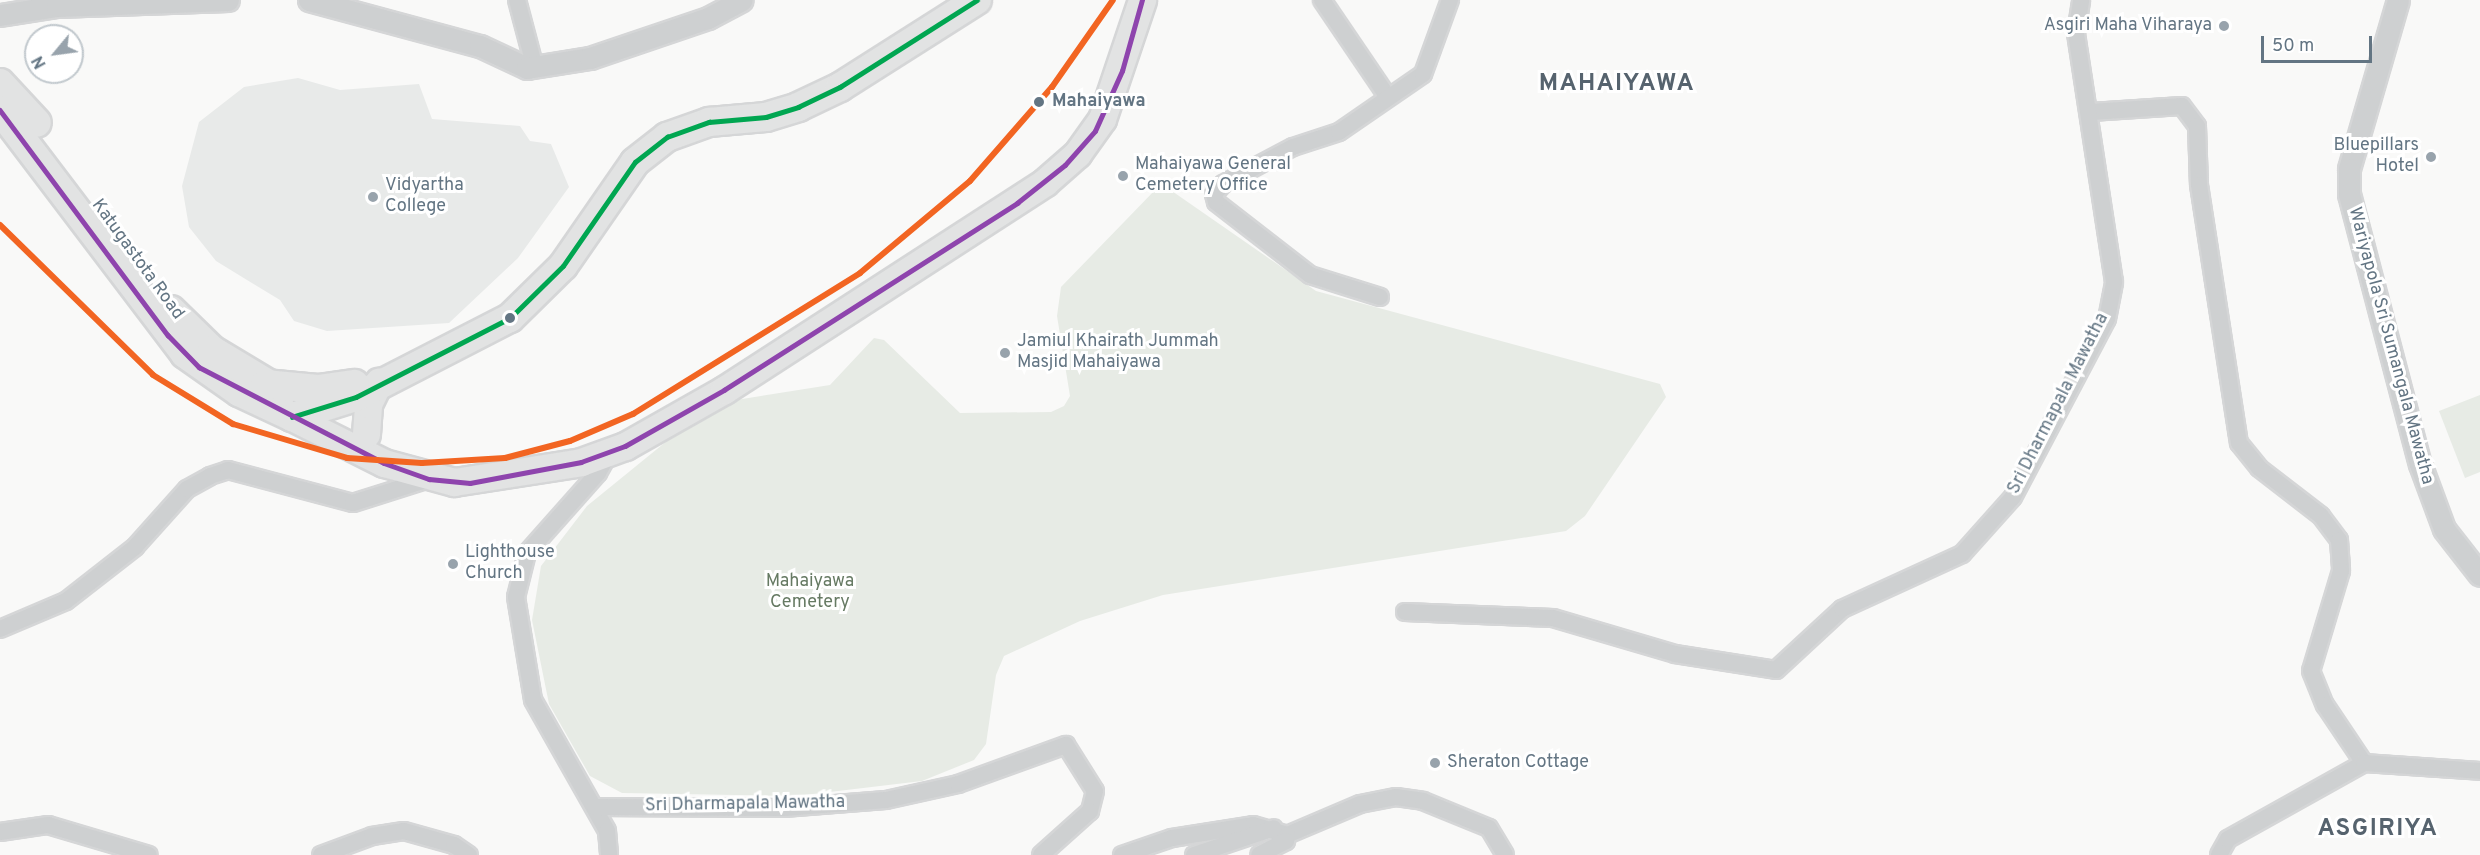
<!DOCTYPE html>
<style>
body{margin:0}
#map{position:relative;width:2480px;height:855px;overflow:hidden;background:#f9f9f8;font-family:Overpass,sans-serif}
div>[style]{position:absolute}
.built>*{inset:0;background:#e8eae9}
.green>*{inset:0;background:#e7ebe5}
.roads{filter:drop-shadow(2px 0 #d5d6d7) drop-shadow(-2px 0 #d5d6d7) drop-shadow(0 2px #d5d6d7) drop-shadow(0 -2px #d5d6d7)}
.minor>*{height:16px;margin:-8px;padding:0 8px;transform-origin:8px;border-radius:8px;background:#ced0d1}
.tertiary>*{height:21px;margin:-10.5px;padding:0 10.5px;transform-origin:10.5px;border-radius:10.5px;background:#ced0d1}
.primary>*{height:27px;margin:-13.5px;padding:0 13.5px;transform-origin:13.5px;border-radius:13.5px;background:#e2e3e3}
.trunk>*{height:28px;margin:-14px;padding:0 14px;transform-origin:14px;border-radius:14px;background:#e2e3e3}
.bus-1>*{height:4.5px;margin:-2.25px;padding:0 2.25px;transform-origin:2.25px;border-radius:2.25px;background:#00a651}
.bus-2>*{height:4.5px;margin:-2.25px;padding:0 2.25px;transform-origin:2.25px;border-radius:2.25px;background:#8e44ad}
.rail-1>*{height:6px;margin:-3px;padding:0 3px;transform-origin:3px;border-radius:3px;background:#f26522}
.dots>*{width:16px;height:16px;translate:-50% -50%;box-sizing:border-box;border:3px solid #fff;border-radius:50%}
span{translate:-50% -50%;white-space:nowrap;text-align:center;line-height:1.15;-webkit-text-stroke:6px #fff;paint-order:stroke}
.poi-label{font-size:18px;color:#637583}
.right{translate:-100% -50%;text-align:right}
.left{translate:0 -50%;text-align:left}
.stop-label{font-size:18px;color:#637583;font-weight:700}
.street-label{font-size:18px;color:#637583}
.park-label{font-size:18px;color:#667a63}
.district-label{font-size:24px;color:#56636e;font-weight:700;letter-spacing:1.5px}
.north{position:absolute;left:24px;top:24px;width:60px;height:60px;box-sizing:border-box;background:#fff;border:2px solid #c1c8cd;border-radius:50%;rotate:241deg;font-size:16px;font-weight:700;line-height:24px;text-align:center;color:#637583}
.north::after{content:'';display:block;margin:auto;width:21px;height:27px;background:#98a3ac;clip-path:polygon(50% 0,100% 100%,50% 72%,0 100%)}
.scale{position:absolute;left:2261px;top:36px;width:111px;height:27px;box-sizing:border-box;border:3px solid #637583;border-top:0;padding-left:8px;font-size:18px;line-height:21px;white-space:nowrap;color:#637583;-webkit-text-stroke:4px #fff;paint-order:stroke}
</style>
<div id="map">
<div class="built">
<i style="clip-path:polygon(298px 78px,340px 90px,419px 84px,432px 119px,520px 126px,530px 141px,551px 144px,569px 187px,518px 258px,449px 323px,327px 331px,294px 321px,280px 300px,216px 261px,189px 227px,182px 186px,199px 122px,244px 87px)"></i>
</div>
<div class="green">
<i style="clip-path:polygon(1156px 189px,1169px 189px,1316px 291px,1660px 384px,1666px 397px,1585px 516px,1566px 531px,1163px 595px,1080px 621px,1004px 656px,996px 675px,986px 744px,974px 760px,922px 781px,796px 796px,622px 793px,590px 776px,549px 704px,532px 620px,541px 566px,587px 506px,689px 423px,736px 400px,830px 385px,874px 338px,884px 340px,960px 413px,1051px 412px,1064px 406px,1070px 396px,1057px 316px,1061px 287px)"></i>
<i style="clip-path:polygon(2480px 395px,2480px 472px,2465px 478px,2439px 411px)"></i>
</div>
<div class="roads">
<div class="minor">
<i style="left:517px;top:0;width:70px;rotate:75.2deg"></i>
<i style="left:1322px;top:0;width:117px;rotate:55.8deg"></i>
<i style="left:2091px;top:112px;width:91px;rotate:-3.8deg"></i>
<i style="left:2182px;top:106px;width:25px;rotate:53deg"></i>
<i style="left:2197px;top:126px;width:59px;rotate:88.1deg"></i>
<i style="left:2199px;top:185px;width:261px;rotate:81.2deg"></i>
<i style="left:2239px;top:443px;width:32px;rotate:51deg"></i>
<i style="left:2259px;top:468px;width:78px;rotate:37.7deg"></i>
<i style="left:2321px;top:516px;width:30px;rotate:53deg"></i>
<i style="left:2339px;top:540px;width:31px;rotate:86deg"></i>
<i style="left:2341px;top:571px;width:104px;rotate:106.7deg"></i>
<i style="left:2311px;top:671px;width:37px;rotate:68deg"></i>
<i style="left:2325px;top:705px;width:70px;rotate:56.1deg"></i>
<i style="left:1380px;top:297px;width:73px;rotate:-162.6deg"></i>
<i style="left:1310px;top:275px;width:119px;rotate:-142.2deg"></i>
<i style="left:1216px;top:202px;width:8px;rotate:-104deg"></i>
<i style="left:1214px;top:194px;width:13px;rotate:-48deg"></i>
<i style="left:1223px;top:184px;width:79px;rotate:-27.9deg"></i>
<i style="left:1293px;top:147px;width:48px;rotate:-18.1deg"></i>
<i style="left:1339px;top:132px;width:102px;rotate:-34.6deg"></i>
<i style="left:1423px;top:74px;width:79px;rotate:-70deg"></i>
<i style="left:609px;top:453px;width:23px;rotate:119deg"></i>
<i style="left:598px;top:473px;width:107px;rotate:131.6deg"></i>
<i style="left:527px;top:553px;width:45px;rotate:104deg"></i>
<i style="left:516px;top:597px;width:104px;rotate:80.6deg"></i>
<i style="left:533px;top:700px;width:150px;rotate:60.5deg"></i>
<i style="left:607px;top:831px;width:24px;rotate:85deg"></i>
<i style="left:1405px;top:612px;width:148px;rotate:2.3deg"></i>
<i style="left:1553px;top:618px;width:127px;rotate:16.4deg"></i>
<i style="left:1675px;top:654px;width:102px;rotate:9deg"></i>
<i style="left:1776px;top:670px;width:90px;rotate:-42.7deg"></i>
<i style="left:1842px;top:609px;width:132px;rotate:-24.6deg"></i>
<i style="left:1962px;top:554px;width:76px;rotate:-48.2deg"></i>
<i style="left:2013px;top:497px;width:201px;rotate:-62.2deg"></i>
<i style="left:2107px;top:319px;width:38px;rotate:-79deg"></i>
<i style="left:2114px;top:282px;width:252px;rotate:-98.7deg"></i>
<i style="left:2076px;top:33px;width:33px;rotate:-81deg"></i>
<i style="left:0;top:629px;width:72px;rotate:-23deg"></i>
<i style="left:66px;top:601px;width:88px;rotate:-38deg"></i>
<i style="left:135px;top:547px;width:78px;rotate:-48.1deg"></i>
<i style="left:187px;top:489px;width:26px;rotate:-29deg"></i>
<i style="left:210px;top:476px;width:19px;rotate:-18deg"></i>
<i style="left:228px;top:470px;width:129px;rotate:14.8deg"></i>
<i style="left:353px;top:503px;width:80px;rotate:-17.5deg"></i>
<i style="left:595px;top:807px;width:189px;rotate:0.3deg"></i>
<i style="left:784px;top:808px;width:102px;rotate:-4.5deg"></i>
<i style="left:886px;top:800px;width:74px;rotate:-12.5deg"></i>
<i style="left:958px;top:784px;width:115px;rotate:-19.9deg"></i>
<i style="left:1066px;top:745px;width:54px;rotate:57.8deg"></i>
<i style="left:1095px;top:791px;width:21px;rotate:104deg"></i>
<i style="left:1090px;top:811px;width:66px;rotate:138.1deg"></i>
<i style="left:0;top:832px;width:49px;rotate:-8.3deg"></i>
<i style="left:48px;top:825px;width:105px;rotate:16.5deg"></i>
<i style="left:1287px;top:835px;width:79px;rotate:-23deg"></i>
<i style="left:1360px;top:804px;width:37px;rotate:-11deg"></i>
<i style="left:1396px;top:797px;width:27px;rotate:8deg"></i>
<i style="left:1423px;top:801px;width:71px;rotate:22.2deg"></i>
<i style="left:1489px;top:828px;width:31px;rotate:59deg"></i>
<i style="left:321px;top:855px;width:54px;rotate:-20.4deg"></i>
<i style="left:372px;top:836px;width:32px;rotate:-9deg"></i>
<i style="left:404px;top:831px;width:52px;rotate:15.6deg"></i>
<i style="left:454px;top:845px;width:18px;rotate:34deg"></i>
<i style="left:1122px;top:855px;width:53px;rotate:-18.8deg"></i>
<i style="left:1172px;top:838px;width:82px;rotate:-9.1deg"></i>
<i style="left:1253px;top:825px;width:35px;rotate:16deg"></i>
<i style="left:1287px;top:835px;width:6px;rotate:99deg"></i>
<i style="left:1286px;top:841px;width:30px;rotate:153deg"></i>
<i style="left:1194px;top:855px;width:84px;rotate:-18.6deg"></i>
<i style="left:2219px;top:855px;width:18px;rotate:-61deg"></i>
<i style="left:2228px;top:839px;width:156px;rotate:-29.2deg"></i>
<i style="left:2364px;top:763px;width:116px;rotate:3.9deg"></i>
</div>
<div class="tertiary">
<i style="left:309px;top:0;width:177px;rotate:15.1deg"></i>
<i style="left:480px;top:46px;width:52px;rotate:25.1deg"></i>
<i style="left:527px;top:68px;width:64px;rotate:-9deg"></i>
<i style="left:590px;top:58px;width:125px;rotate:-18.7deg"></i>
<i style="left:708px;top:18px;width:38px;rotate:-28deg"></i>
<i style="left:2398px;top:0;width:176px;rotate:106.2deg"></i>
<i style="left:2349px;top:169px;width:25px;rotate:90deg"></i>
<i style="left:2349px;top:194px;width:279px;rotate:75.3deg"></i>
<i style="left:2420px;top:464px;width:69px;rotate:69.7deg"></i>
<i style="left:2444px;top:529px;width:58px;rotate:52deg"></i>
<i style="left:0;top:15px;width:58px;rotate:-9deg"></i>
<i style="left:57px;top:6px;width:171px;rotate:-2deg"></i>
</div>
<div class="primary">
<i style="left:292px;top:417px;width:103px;rotate:26.6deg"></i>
<i style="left:384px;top:463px;width:73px;rotate:15.2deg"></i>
<i style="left:454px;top:482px;width:129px;rotate:-8.9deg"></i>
<i style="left:581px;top:462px;width:47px;rotate:-20deg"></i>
<i style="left:625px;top:446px;width:114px;rotate:-29.5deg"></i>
<i style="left:724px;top:390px;width:382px;rotate:-32.9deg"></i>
<i style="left:1045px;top:182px;width:43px;rotate:-41.2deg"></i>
<i style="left:1077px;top:154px;width:43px;rotate:-54.5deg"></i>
<i style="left:1102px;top:119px;width:126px;rotate:-71.4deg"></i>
<i style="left:366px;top:434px;width:30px;rotate:-86deg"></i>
<i style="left:368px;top:404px;width:25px;rotate:-64deg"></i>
</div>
<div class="trunk">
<i style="left:0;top:83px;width:54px;rotate:47.2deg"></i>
<i style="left:0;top:110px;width:306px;rotate:52.8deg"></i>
<i style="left:185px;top:354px;width:66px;rotate:35.1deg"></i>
<i style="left:239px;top:392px;width:59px;rotate:25.3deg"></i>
<i style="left:292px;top:417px;width:67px;rotate:-17.4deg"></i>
<i style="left:356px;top:397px;width:173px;rotate:-27.2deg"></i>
<i style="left:510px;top:318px;width:74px;rotate:-44.5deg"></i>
<i style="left:563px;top:266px;width:126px;rotate:-55.3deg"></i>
<i style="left:635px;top:162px;width:41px;rotate:-38deg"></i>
<i style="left:667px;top:137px;width:45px;rotate:-19.7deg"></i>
<i style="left:709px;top:122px;width:57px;rotate:-5deg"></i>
<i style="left:766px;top:117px;width:34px;rotate:-17deg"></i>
<i style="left:798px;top:107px;width:47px;rotate:-25.5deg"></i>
<i style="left:840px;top:87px;width:162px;rotate:-32.4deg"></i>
<i style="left:171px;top:310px;width:57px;rotate:44.3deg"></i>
<i style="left:212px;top:350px;width:82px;rotate:31deg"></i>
<i style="left:265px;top:384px;width:53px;rotate:5.4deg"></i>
<i style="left:318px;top:389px;width:37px;rotate:-8deg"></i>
</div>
</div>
<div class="bus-1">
<i style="left:292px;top:417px;width:67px;rotate:-17.4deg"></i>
<i style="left:356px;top:397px;width:173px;rotate:-27.2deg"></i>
<i style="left:510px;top:318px;width:74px;rotate:-44.5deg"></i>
<i style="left:563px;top:266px;width:126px;rotate:-55.3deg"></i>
<i style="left:635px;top:162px;width:41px;rotate:-38deg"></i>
<i style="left:667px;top:137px;width:45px;rotate:-19.7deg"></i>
<i style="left:709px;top:122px;width:57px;rotate:-5deg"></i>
<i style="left:766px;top:117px;width:34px;rotate:-17deg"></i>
<i style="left:798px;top:107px;width:47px;rotate:-25.5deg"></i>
<i style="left:840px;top:87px;width:162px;rotate:-32.4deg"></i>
</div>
<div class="bus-2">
<i style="left:0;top:110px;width:281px;rotate:53.3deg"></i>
<i style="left:168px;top:335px;width:45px;rotate:45.9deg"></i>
<i style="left:199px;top:367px;width:208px;rotate:27.4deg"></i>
<i style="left:384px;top:463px;width:48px;rotate:19.6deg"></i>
<i style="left:429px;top:479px;width:41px;rotate:5.6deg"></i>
<i style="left:470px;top:483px;width:113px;rotate:-10.7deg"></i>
<i style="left:581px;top:462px;width:47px;rotate:-20deg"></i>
<i style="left:625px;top:446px;width:114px;rotate:-29.5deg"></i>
<i style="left:724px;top:390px;width:348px;rotate:-32.5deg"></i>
<i style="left:1017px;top:203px;width:61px;rotate:-38.4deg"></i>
<i style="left:1065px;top:165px;width:45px;rotate:-48.6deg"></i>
<i style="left:1095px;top:131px;width:66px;rotate:-65.8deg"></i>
<i style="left:1122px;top:71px;width:74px;rotate:-74.3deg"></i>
</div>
<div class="rail-1">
<i style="left:0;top:225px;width:214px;rotate:44.4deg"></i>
<i style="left:153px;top:375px;width:94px;rotate:31.5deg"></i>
<i style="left:233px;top:424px;width:119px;rotate:16.6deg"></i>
<i style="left:347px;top:458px;width:75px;rotate:3.8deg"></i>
<i style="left:422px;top:463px;width:83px;rotate:-3.4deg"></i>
<i style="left:505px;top:458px;width:67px;rotate:-14.7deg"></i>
<i style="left:570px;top:441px;width:69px;rotate:-23.2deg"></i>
<i style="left:633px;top:414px;width:267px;rotate:-31.8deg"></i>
<i style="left:860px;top:273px;width:143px;rotate:-39.9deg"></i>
<i style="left:970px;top:181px;width:125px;rotate:-48.9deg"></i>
<i style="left:1052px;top:87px;width:106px;rotate:-55deg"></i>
</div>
<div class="dots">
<i style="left:2224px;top:26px;background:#98a3ac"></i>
<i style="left:1039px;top:102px;background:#637583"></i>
<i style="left:2431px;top:157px;background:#98a3ac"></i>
<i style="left:1123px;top:176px;background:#98a3ac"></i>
<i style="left:373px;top:197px;background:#98a3ac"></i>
<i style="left:510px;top:318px;background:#637583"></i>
<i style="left:1005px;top:353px;background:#98a3ac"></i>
<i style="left:453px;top:564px;background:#98a3ac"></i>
<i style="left:1435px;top:763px;background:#98a3ac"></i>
</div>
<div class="poi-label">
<span class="right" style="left:2212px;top:26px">Asgiri Maha Viharaya</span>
<span class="right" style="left:2419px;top:157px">Bluepillars<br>Hotel</span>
<span class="left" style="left:1135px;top:176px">Mahaiyawa General<br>Cemetery Office</span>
<span class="left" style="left:385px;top:197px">Vidyartha<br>College</span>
<span class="left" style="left:1017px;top:353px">Jamiul Khairath Jummah<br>Masjid Mahaiyawa</span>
<span class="left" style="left:465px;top:564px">Lighthouse<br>Church</span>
<span class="left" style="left:1447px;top:763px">Sheraton Cottage</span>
</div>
<div class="stop-label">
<span class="left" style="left:1052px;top:102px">Mahaiyawa</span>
</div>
<div class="street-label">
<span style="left:137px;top:260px;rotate:54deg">Katugastota Road</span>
<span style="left:2390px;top:346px;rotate:75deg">Wariyapola Sri Sumangala Mawatha</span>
<span style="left:2059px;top:404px;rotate:-63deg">Sri Dharmapala Mawatha</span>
<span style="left:745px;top:805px;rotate:-1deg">Sri Dharmapala Mawatha</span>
</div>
<div class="park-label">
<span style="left:810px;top:593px">Mahaiyawa<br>Cemetery</span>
</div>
<div class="district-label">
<span style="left:1617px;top:85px">MAHAIYAWA</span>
<span style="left:2378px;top:830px">ASGIRIYA</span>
</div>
<div class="north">N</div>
<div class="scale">50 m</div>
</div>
